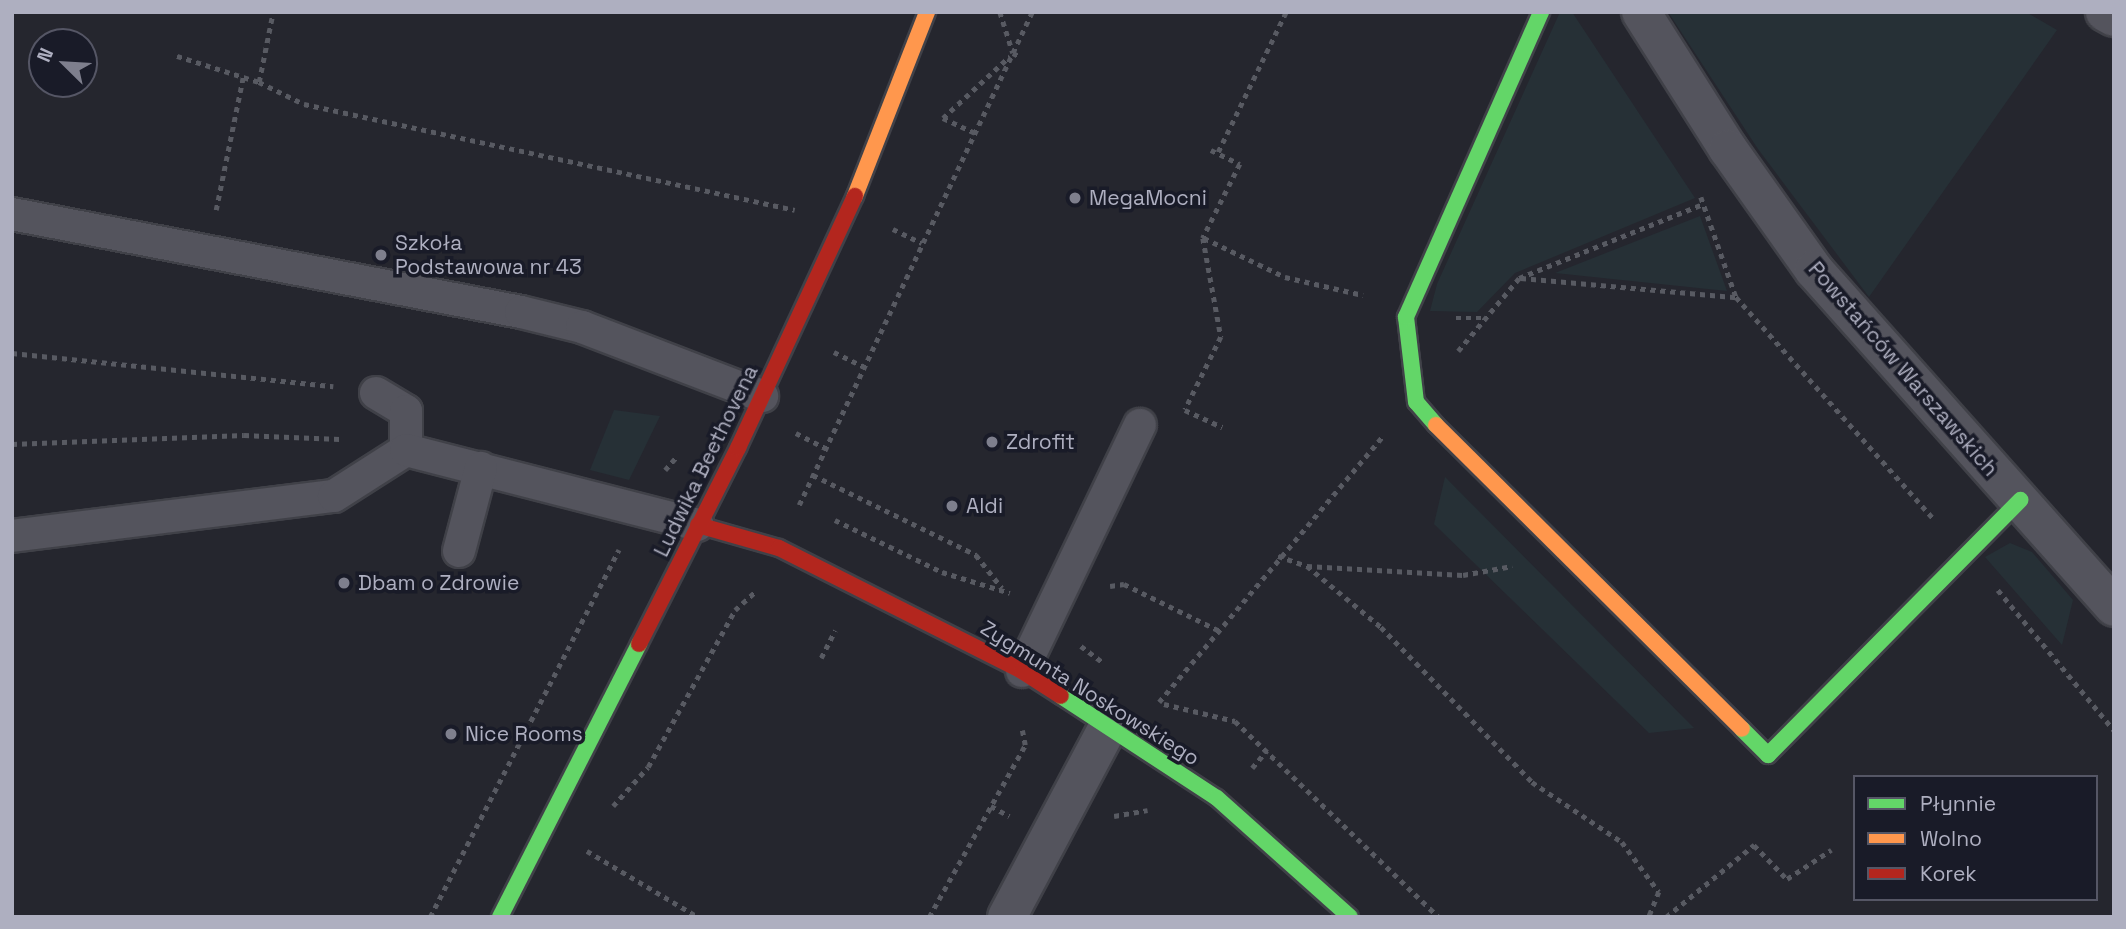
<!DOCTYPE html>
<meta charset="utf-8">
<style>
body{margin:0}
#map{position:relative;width:2126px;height:929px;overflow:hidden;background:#25262e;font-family:"Space Grotesk",sans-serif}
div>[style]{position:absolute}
.green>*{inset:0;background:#263036}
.path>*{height:4.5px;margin-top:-2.25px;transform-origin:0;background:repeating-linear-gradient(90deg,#585a62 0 5px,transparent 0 10px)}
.roads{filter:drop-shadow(2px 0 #404148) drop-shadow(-2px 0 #404148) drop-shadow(0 2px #404148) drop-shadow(0 -2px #404148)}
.lane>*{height:32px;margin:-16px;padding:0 16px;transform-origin:16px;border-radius:16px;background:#54545d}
.street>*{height:38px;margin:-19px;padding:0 19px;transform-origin:19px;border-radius:19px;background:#54545d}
.fast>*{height:16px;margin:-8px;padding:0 8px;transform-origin:8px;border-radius:8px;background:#63d668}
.slow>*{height:16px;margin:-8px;padding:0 8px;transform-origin:8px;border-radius:8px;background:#ff974d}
.jam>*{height:16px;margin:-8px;padding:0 8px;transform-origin:8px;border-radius:8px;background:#b3261e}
.dots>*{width:19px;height:19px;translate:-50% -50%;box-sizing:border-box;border:4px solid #191b28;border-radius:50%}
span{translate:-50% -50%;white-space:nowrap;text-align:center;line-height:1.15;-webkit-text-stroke:7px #191b28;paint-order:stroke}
.poi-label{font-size:21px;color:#aeafc0}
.left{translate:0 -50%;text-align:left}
.street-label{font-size:21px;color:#aeafc0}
.frame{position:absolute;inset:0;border:14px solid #aeafc0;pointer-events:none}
.legend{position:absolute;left:1853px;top:775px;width:245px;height:126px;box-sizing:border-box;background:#191b28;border:2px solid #555665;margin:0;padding:9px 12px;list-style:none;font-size:21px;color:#aeafc0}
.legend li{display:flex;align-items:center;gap:14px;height:35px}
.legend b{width:35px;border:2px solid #555665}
.north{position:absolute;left:28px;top:28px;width:70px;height:70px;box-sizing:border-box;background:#191b28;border:2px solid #555665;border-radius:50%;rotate:294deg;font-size:19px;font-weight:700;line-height:28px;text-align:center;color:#aeafc0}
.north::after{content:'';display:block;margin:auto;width:24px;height:32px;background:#7e7f8d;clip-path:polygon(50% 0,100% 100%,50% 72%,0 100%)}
</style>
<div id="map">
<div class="green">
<i style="clip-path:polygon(1560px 12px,1572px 12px,1695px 198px,1515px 273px,1477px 312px,1430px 311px,1437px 284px)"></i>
<i style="clip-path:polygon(1668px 12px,2026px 12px,2057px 30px,1869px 297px,1758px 149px)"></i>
<i style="clip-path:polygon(1700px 216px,1727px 291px,1555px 273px)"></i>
<i style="clip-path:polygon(614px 410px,660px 416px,629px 480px,590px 470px)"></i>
<i style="clip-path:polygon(1445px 477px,1694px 728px,1649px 733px,1434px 524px)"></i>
<i style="clip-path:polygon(2010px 543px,2032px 552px,2073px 600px,2062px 645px,1985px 557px)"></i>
</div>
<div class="path">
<i style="left:1000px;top:12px;width:43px;rotate:72.4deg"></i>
<i style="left:1013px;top:53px;width:9px;rotate:27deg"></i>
<i style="left:177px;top:56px;width:86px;rotate:17.6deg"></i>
<i style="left:259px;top:82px;width:50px;rotate:26.1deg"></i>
<i style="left:304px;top:104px;width:502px;rotate:12.18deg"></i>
<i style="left:259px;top:82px;width:71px;rotate:-78.7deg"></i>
<i style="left:943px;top:118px;width:91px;rotate:-42.8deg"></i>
<i style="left:943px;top:118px;width:35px;rotate:25deg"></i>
<i style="left:1211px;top:150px;width:32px;rotate:26deg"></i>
<i style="left:1240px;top:164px;width:83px;rotate:116.6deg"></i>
<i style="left:1203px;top:238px;width:101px;rotate:79.7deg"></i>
<i style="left:1221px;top:337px;width:81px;rotate:116.3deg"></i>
<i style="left:1185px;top:410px;width:41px;rotate:24.7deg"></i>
<i style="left:1218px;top:152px;width:156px;rotate:-64.1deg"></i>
<i style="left:1701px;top:197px;width:106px;rotate:70.7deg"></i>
<i style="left:1736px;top:297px;width:297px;rotate:48.3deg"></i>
<i style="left:216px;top:210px;width:136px;rotate:-78.5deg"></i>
<i style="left:893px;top:229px;width:32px;rotate:26deg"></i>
<i style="left:1204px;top:238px;width:90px;rotate:25.7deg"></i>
<i style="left:1285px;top:277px;width:80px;rotate:13deg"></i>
<i style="left:1521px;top:278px;width:216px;rotate:5.1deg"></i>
<i style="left:1456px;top:318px;width:29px"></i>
<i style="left:1458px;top:351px;width:95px;rotate:-50.1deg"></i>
<i style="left:1519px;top:278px;width:196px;rotate:-21.9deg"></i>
<i style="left:834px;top:352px;width:34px;rotate:26deg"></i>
<i style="left:12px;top:353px;width:323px;rotate:5.9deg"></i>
<i style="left:796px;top:433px;width:34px;rotate:27deg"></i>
<i style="left:12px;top:444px;width:232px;rotate:-2.2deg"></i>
<i style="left:244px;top:435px;width:96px;rotate:2.4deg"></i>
<i style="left:665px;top:470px;width:18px;rotate:-49deg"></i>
<i style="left:813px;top:475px;width:182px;rotate:26.1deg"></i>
<i style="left:976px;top:555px;width:42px;rotate:51.8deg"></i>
<i style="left:799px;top:505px;width:545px;rotate:-64.7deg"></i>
<i style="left:835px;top:520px;width:119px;rotate:25.9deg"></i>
<i style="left:942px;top:572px;width:71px;rotate:17.2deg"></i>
<i style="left:1278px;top:556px;width:31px;rotate:19deg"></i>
<i style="left:1307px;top:566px;width:156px;rotate:3.3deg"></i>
<i style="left:1463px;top:575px;width:50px;rotate:-10.4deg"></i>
<i style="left:1307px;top:566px;width:96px;rotate:39.5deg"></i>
<i style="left:1381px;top:627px;width:216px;rotate:45.7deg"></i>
<i style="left:1532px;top:782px;width:108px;rotate:33.7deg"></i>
<i style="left:1622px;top:842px;width:62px;rotate:53.5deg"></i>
<i style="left:1659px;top:892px;width:27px;rotate:112deg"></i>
<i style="left:1110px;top:586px;width:14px;rotate:-8deg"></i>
<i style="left:1124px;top:584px;width:105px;rotate:26.1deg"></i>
<i style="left:1998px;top:590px;width:182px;rotate:50.4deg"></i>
<i style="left:1081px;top:646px;width:26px;rotate:37deg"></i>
<i style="left:821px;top:658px;width:31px;rotate:-63deg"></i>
<i style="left:1159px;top:702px;width:348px;rotate:-49.9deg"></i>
<i style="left:1164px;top:704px;width:73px;rotate:13.5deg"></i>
<i style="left:1235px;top:721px;width:283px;rotate:43.9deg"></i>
<i style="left:1252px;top:768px;width:23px;rotate:-50deg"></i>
<i style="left:613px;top:806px;width:52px;rotate:-48.1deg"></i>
<i style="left:648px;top:767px;width:179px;rotate:-61deg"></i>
<i style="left:735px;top:610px;width:28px;rotate:-42deg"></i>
<i style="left:991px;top:806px;width:21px;rotate:29deg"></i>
<i style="left:1114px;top:816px;width:34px;rotate:-10deg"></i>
<i style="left:587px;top:851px;width:129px;rotate:30.7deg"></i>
<i style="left:430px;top:917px;width:413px;rotate:-62.8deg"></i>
<i style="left:929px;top:917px;width:197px;rotate:-60.8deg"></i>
<i style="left:1025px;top:745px;width:15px;rotate:-101deg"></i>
<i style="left:1666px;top:917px;width:114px;rotate:-39.3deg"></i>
<i style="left:1754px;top:845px;width:47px;rotate:45.9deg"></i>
<i style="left:1787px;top:879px;width:53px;rotate:-33.4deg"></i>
</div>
<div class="roads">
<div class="lane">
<i style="left:12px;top:214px;width:518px;rotate:10.9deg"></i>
<i style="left:521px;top:312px;width:63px;rotate:13.8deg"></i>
<i style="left:582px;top:327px;width:193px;rotate:21deg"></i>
<i style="left:376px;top:393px;width:35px;rotate:31deg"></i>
<i style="left:406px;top:411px;width:39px;rotate:90deg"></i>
<i style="left:12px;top:536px;width:324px;rotate:-7.1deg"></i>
<i style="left:334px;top:496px;width:85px;rotate:-32.6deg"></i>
<i style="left:406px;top:450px;width:301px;rotate:14.4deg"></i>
<i style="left:459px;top:551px;width:86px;rotate:-75.2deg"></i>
<i style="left:1022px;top:671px;width:273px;rotate:-64.4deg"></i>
</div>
<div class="street">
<i style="left:1641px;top:12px;width:162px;rotate:57.6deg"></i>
<i style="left:1728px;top:149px;width:148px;rotate:54.6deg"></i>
<i style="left:1814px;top:270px;width:451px;rotate:48.3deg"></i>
<i style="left:2105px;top:12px;width:10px;rotate:29deg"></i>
<i style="left:1007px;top:917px;width:217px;rotate:-62deg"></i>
</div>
<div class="fast">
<i style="left:1436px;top:425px;width:30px;rotate:-131deg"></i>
<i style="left:1416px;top:402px;width:86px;rotate:-96.7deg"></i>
<i style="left:1406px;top:317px;width:334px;rotate:-66.1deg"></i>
<i style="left:1061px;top:696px;width:186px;rotate:33.2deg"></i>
<i style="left:1217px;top:798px;width:178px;rotate:41.8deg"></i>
<i style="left:1742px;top:729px;width:37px;rotate:45deg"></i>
<i style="left:1768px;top:755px;width:359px;rotate:-45.3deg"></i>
<i style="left:500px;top:917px;width:306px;rotate:-63deg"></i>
</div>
<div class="slow">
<i style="left:855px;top:196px;width:198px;rotate:-68.6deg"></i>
<i style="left:1436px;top:425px;width:431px;rotate:44.8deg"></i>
</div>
<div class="jam">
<i style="left:698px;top:525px;width:84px;rotate:15.9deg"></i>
<i style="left:779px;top:548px;width:272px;rotate:26.8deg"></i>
<i style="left:1022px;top:671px;width:46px;rotate:32.7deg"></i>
<i style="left:639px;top:644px;width:220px;rotate:-63.2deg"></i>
<i style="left:738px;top:448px;width:278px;rotate:-65.1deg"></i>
</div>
</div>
<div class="dots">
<i style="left:1075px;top:198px;background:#7e7f8d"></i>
<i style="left:381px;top:255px;background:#7e7f8d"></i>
<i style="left:992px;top:442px;background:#7e7f8d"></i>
<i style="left:952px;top:506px;background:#7e7f8d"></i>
<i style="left:344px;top:583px;background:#7e7f8d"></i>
<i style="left:451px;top:734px;background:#7e7f8d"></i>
</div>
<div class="poi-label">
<span class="left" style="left:1089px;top:198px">MegaMocni</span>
<span class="left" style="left:395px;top:255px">Szkoła<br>Podstawowa nr 43</span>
<span class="left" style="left:1006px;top:442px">Zdrofit</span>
<span class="left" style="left:966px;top:506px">Aldi</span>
<span class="left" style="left:358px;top:583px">Dbam o Zdrowie</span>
<span class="left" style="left:465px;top:734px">Nice Rooms</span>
</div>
<div class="street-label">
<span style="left:1903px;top:369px;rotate:49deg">Powstańców Warszawskich</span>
<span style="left:706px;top:461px;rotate:-64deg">Ludwika Beethovena</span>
<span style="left:1090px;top:693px;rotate:32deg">Zygmunta Noskowskiego</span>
</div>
<div class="frame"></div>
<ul class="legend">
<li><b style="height:9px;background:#63d668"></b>Płynnie</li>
<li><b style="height:9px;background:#ff974d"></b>Wolno</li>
<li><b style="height:9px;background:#b3261e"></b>Korek</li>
</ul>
<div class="north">N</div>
</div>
